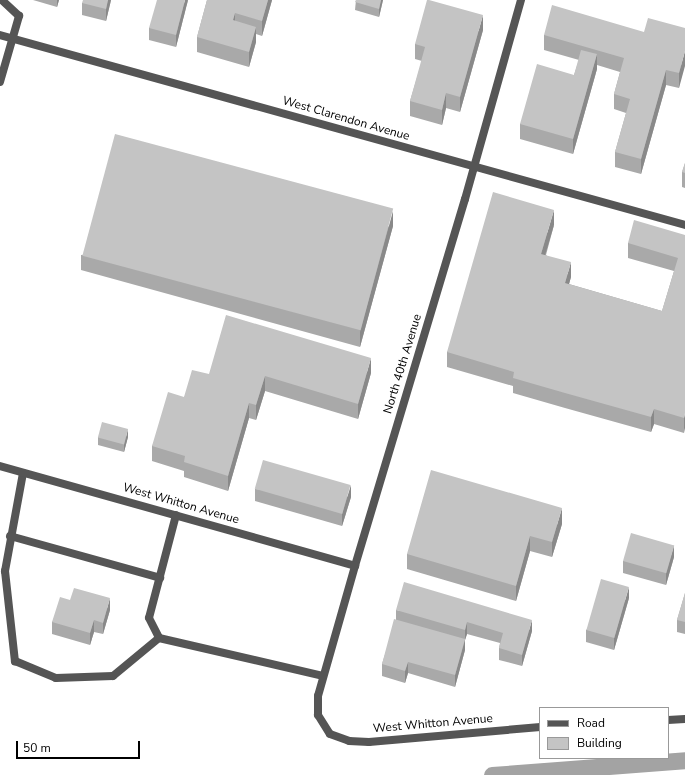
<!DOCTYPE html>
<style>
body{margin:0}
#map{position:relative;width:685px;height:775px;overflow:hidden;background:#fff;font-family:"Nunito Sans",sans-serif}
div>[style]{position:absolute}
.canal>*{height:17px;margin:-8.5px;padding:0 8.5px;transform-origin:8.5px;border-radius:8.5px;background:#a3a3a3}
.service>*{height:8px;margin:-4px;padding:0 4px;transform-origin:4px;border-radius:4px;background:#555}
.minor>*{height:8px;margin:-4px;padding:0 4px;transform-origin:4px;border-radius:4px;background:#555}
.wall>*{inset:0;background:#a9a9a9}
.shaded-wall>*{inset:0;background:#898989}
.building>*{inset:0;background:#c4c4c4;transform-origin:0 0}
span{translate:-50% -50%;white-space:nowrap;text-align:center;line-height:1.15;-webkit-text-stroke:4px #fff;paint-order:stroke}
.street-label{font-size:12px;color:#000}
.legend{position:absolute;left:539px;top:707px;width:130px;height:52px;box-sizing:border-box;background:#fff;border:1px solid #999;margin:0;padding:5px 7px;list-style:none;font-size:12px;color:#000}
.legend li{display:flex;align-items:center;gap:8px;height:20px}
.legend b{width:20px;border:1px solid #999}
.scale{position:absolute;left:16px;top:741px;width:124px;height:18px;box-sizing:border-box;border:2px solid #000;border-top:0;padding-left:5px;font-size:12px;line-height:14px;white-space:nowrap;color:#000;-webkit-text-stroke:3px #fff;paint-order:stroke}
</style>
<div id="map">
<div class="canal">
<i style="left:492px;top:775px;width:194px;rotate:-4.4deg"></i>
</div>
<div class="service">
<i style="left:0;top:82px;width:69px;rotate:-73.9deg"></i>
<i style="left:19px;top:16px;width:23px;rotate:-137deg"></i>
<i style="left:23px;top:473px;width:100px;rotate:100.4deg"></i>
<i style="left:5px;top:571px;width:91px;rotate:83.7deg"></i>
<i style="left:15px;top:661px;width:44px;rotate:22.5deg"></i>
<i style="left:56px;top:678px;width:57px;rotate:-2deg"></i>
<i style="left:113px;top:676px;width:60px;rotate:-39.6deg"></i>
<i style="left:176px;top:515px;width:106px;rotate:104.7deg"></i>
<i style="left:149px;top:618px;width:22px;rotate:63deg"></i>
<i style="left:159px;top:638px;width:168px;rotate:13deg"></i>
<i style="left:10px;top:536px;width:156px;rotate:15.6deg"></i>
</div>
<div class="minor">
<i style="left:521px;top:0;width:207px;rotate:105.7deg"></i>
<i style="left:465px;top:199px;width:383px;rotate:106.7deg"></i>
<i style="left:355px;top:566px;width:135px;rotate:105.9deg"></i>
<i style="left:318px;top:696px;width:19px;rotate:90deg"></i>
<i style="left:318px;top:715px;width:22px;rotate:58deg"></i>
<i style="left:330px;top:734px;width:20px;rotate:20deg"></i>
<i style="left:349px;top:741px;width:20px;rotate:3deg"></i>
<i style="left:369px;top:742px;width:172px;rotate:-5deg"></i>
<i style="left:0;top:35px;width:711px;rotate:15.5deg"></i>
<i style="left:0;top:466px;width:369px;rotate:15.7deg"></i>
<i style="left:668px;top:720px;width:17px;rotate:-3deg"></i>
</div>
<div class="wall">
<i style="clip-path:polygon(33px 0,59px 0,57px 7px)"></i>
<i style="clip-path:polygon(111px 0,106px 21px,82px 15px,82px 3px)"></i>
<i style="clip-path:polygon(188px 0,176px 47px,149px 40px,149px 28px)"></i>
<i style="clip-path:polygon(207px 0,272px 0,262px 36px,256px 34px,256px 42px,249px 67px,197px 52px,197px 37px)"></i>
<i style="clip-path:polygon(356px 0,383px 0,379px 17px,355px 10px)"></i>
<i style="clip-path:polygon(685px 28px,679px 88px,666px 85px,641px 174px,615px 167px,615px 152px,626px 113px,614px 109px,614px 94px,620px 72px,597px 65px,597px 69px,573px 154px,520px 139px,520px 124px,574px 75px,579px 60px,544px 50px,544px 35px,644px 32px)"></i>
<i style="clip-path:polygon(483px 30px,460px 112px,446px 108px,442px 125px,410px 116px,410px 101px,422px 61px,415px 59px,415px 44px)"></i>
<i style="clip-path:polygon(685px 163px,685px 188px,682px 187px,682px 172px)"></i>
<i style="clip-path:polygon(554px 225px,546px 255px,571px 277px,569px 284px,662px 311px,674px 271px,628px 258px,628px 243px,685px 235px,684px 433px,654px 424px,651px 432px,565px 408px,513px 393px,513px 386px,447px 367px,447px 352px)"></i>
<i style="clip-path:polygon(393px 226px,360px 347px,81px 270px,81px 255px)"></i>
<i style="clip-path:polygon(371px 373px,358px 419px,265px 391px,256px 420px,249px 418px,228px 491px,184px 477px,184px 471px,152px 461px,152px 446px,184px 397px,209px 374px)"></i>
<i style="clip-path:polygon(98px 437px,128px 437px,124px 452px,98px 445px)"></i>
<i style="clip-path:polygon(255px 489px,351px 497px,342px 526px,255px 501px)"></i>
<i style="clip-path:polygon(562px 524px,552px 557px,530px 551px,516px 601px,407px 569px,407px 554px)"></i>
<i style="clip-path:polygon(674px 557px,666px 585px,623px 573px,623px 561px)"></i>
<i style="clip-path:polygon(685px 593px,685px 634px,677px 632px,677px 620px)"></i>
<i style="clip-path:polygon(629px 598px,614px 650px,586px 642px,586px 630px)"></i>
<i style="clip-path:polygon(70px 600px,110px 610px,103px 634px,94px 632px,90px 645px,52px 634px,52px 622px)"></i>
<i style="clip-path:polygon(396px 610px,532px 631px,522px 666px,499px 660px,499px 648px,500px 643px,467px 634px,465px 640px,465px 650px,455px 687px,408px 673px,405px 683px,382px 676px,382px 664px,396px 620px)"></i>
</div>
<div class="shaded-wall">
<i style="clip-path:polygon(57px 0,59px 0,57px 7px)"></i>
<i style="clip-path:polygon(108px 0,111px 0,106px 21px,106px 9px)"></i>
<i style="clip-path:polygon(185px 0,188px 0,176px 47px,176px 35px)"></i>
<i style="clip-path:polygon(268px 0,272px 0,262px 36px,262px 21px)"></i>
<i style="clip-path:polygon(381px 0,383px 0,379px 17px,379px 9px)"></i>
<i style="clip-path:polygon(235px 13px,235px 28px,233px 20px)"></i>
<i style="clip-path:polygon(483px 15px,483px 30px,460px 112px,460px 97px)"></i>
<i style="clip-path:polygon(256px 27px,256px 42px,249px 67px,249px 52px)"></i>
<i style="clip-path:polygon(685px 51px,685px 66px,679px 88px,679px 73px)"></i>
<i style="clip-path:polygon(597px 54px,597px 69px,573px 154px,573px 139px)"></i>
<i style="clip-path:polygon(666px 70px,666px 85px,641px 174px,641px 159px)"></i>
<i style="clip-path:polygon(446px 93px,446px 108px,442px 125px,442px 110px)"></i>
<i style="clip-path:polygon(554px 210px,554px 225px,541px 269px,541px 254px)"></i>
<i style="clip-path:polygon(393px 211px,393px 226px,360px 347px,360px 332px)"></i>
<i style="clip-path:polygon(571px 262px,571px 277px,565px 298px,565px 283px)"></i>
<i style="clip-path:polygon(371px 358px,371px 373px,358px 419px,358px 404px)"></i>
<i style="clip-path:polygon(265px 376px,265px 391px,256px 420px,256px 405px)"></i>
<i style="clip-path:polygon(249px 403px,249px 418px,228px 491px,228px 476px)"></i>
<i style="clip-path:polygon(654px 409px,654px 424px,651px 432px,651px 417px)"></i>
<i style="clip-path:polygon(685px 413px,685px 428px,684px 433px,684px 418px)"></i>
<i style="clip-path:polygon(128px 429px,128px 437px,124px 452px,124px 445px)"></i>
<i style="clip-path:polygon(351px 485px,351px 497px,342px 526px,342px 514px)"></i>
<i style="clip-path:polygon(562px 508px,562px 524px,552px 557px,552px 542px)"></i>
<i style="clip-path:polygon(530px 536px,530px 551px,516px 601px,516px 586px)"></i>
<i style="clip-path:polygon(674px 545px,674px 557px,666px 585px,666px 573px)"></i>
<i style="clip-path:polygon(629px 587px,629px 598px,614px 650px,614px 638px)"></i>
<i style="clip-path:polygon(110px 598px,110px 610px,103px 634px,103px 623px)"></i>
<i style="clip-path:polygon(94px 620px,94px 632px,90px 645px,90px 633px)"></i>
<i style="clip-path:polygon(532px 620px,532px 631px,522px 666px,522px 655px)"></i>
<i style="clip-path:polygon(467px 622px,467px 634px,465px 640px,465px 650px,455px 687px,455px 675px,465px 640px,465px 630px)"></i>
<i style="clip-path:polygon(408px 662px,408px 673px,405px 683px,405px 671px)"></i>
</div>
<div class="building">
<i style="clip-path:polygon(83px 0,108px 0,106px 9px,82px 3px)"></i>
<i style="clip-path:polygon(157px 0,185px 0,176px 35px,149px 28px)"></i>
<i style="clip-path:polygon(207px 0,268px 0,262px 21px,235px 13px,233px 20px,256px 27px,249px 52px,197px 37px)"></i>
<i style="clip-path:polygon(356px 0,381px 0,379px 9px,355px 2px)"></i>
<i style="clip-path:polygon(427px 0,429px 0,483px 15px,460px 97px,446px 93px,442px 110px,410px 101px,425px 47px,415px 44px)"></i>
<i style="clip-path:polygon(552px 5px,644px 32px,648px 18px,685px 28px,685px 51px,679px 73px,666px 70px,641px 159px,615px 152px,630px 99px,614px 94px,624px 58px,544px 35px)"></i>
<i style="clip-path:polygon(581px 50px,597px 54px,573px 139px,520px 124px,537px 64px,574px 75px)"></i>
<i style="left:115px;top:134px;width:288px;height:126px;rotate:15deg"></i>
<i style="clip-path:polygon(685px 163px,685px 173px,682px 172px)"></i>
<i style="clip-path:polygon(493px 192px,554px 210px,541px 254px,571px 262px,565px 283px,662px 311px,678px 258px,628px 243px,634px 220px,685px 235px,685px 413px,684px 418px,654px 409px,651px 417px,565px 393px,513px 378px,514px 372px,447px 352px)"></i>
<i style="clip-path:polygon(226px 315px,371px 358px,358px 404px,265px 376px,256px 405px,249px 403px,228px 476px,184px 462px,185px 456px,152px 446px,168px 392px,184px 397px,192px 370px,209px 374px)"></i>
<i style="left:102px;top:422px;width:27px;height:16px;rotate:15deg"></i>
<i style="left:263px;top:460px;width:91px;height:30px;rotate:16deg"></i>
<i style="clip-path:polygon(431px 470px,562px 508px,552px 542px,530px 536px,516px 586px,407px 554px)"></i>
<i style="left:631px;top:533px;width:45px;height:29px;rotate:16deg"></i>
<i style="left:601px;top:579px;width:29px;height:53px;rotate:16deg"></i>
<i style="clip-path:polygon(404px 582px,532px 620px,522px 655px,499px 648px,503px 633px,467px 622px,465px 630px,396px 610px)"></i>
<i style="clip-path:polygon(74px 588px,110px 598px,103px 623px,94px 620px,90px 633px,52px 622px,60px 597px,70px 600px)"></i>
<i style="clip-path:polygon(685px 593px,685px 622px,677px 620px)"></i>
<i style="clip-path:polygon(394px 619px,465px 639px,455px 675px,408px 662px,405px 671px,382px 664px)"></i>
</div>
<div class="street-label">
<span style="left:346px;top:119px;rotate:16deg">West Clarendon Avenue</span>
<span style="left:403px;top:364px;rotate:-73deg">North 40th Avenue</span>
<span style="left:181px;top:504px;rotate:16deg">West Whitton Avenue</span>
<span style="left:433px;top:724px;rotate:-5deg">West Whitton Avenue</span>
</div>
<ul class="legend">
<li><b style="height:5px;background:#555"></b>Road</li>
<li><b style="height:11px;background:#c4c4c4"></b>Building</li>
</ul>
<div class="scale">50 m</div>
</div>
